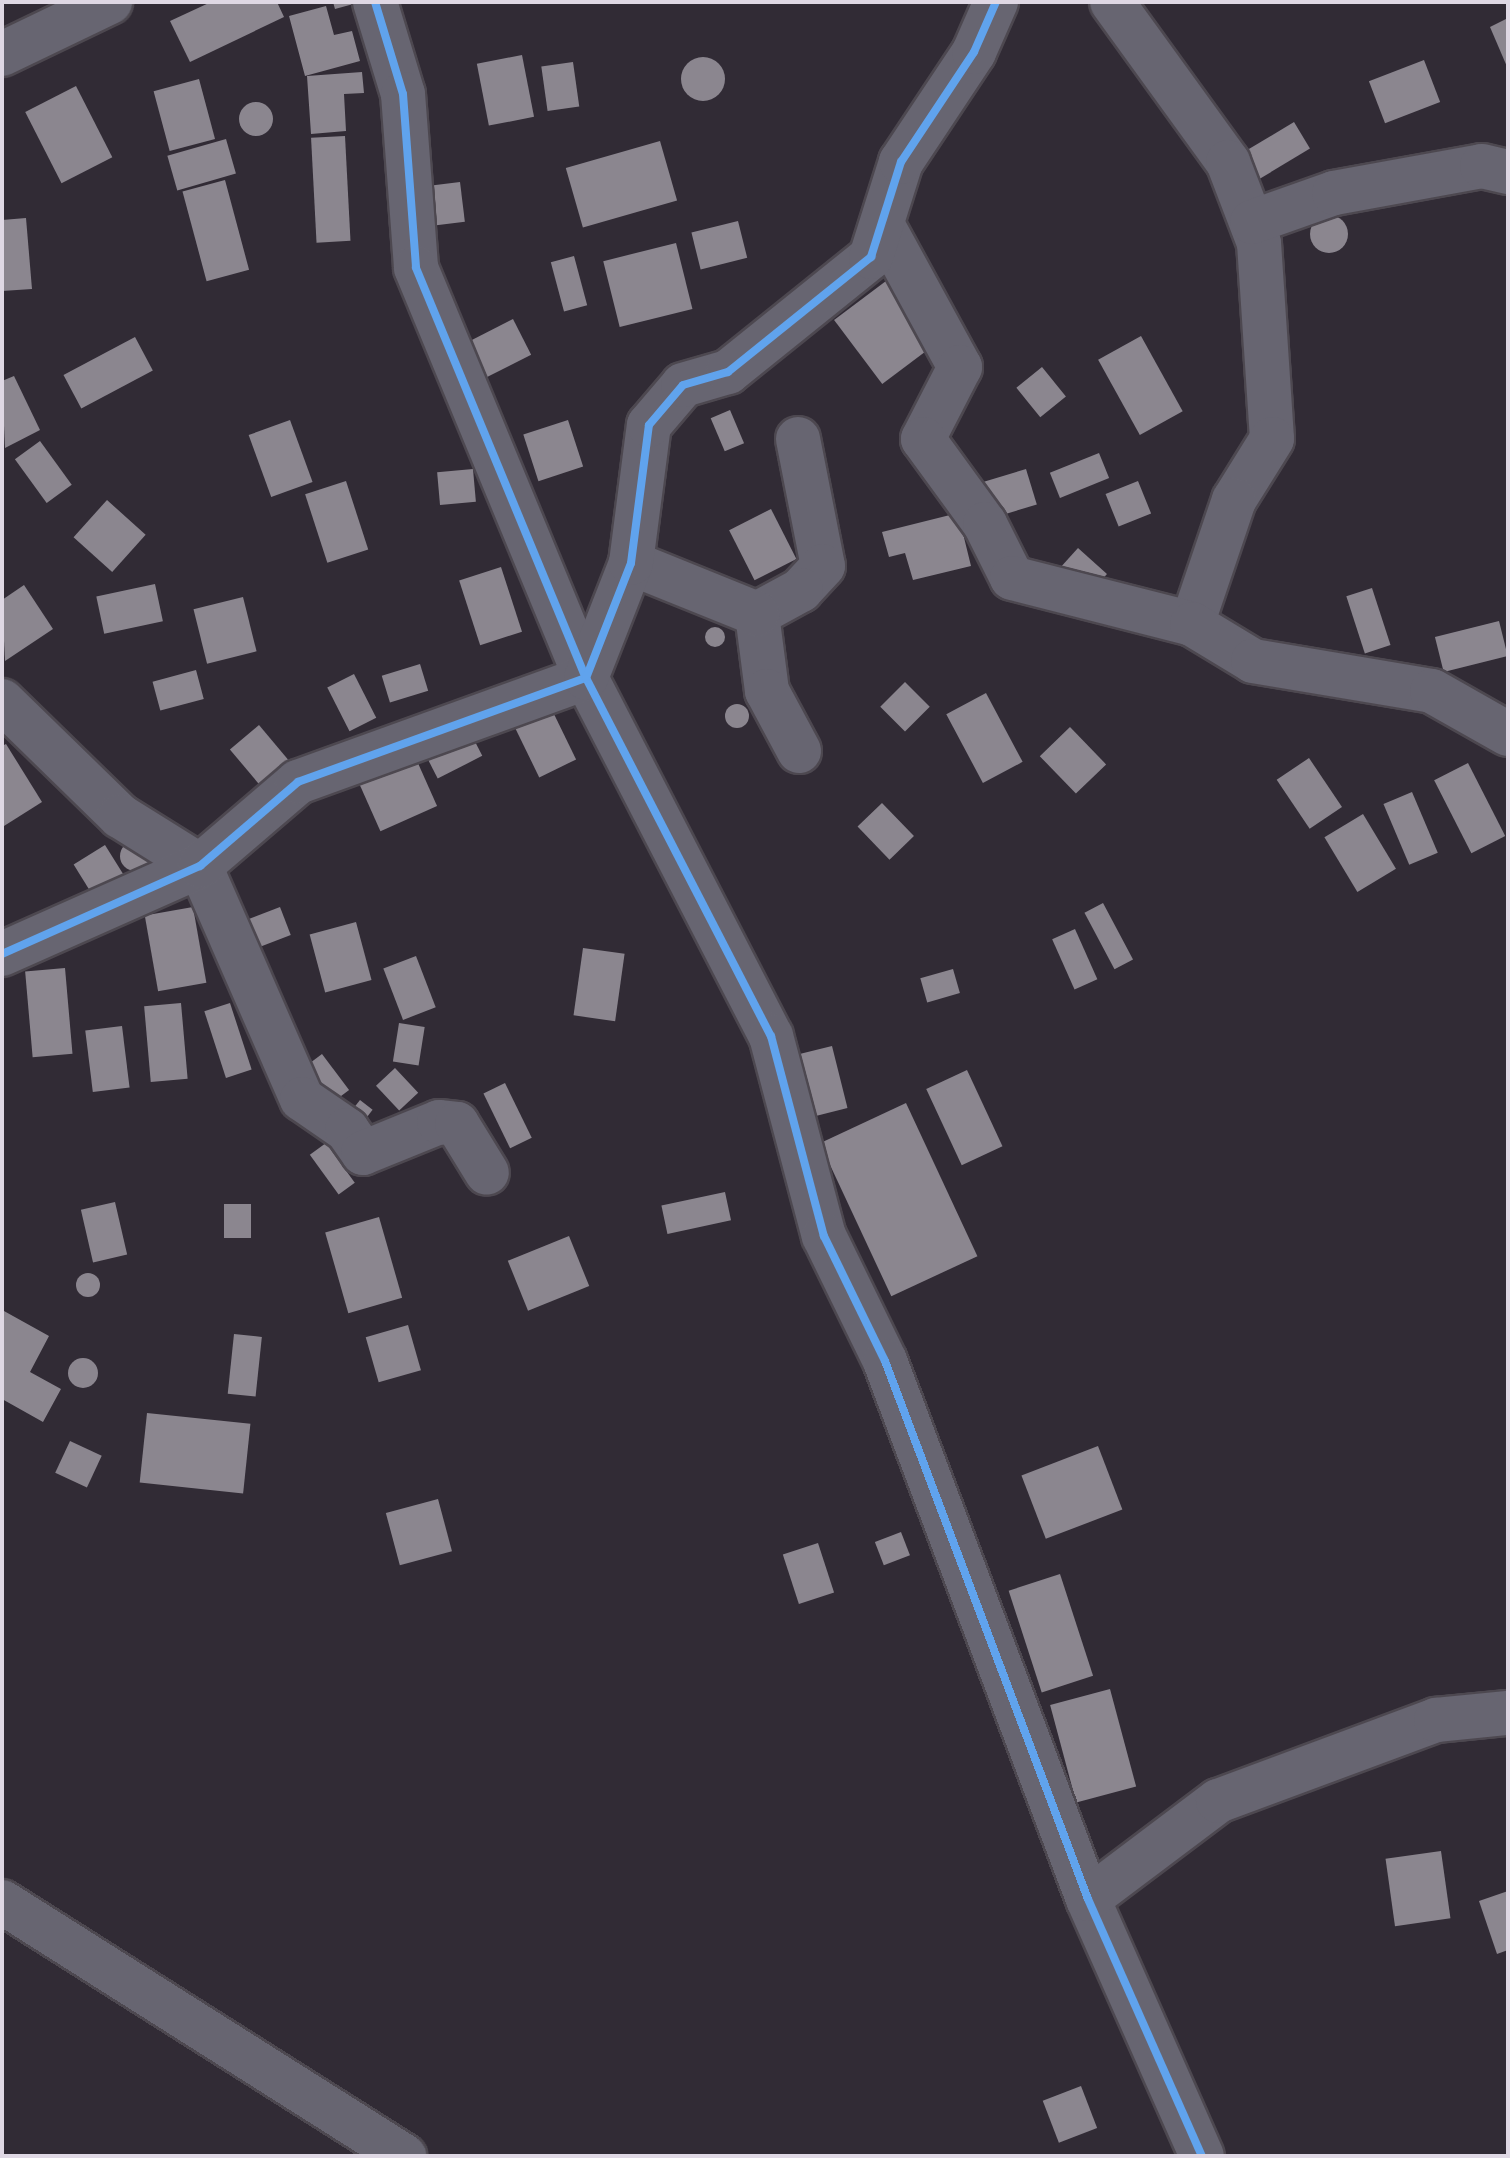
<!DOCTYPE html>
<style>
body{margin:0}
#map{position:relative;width:1510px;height:2158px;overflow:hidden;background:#312b35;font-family:Figtree,sans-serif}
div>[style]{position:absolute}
.building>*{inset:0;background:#8b868f;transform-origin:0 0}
.round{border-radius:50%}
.roads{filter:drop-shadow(2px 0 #4d4850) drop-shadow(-2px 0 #4d4850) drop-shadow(0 2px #4d4850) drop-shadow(0 -2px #4d4850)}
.minor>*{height:44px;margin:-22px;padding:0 22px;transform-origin:22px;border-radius:22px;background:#676571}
.cycleway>*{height:8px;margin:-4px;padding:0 4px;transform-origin:4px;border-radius:4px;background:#60a3ed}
span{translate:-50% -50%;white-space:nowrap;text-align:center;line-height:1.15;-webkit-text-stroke:8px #17121a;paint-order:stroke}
.frame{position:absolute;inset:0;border:4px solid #dfd8e4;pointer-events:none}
</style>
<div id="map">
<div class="building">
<i style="clip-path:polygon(211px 2px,277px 2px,284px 17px,190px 62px,170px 21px)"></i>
<i style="clip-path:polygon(333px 2px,357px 2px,357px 3px,335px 9px)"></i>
<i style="clip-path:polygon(326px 6px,334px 35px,352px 31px,360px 61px,305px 76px,289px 16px)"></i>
<i style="clip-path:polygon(1508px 18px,1508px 69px,1490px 27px)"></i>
<i style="left:522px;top:55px;width:63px;height:46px;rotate:79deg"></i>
<i class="round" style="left:681px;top:57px;width:44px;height:44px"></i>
<i style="left:1424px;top:60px;width:45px;height:59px;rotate:69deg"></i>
<i style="left:573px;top:62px;width:45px;height:32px;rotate:82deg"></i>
<i style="clip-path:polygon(362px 72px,364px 93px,344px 94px,346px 131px,311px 134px,307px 76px)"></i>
<i style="left:199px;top:79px;width:62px;height:47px;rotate:75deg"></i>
<i style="left:76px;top:86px;width:80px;height:57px;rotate:63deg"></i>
<i class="round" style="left:239px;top:102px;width:34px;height:34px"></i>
<i style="left:1294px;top:122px;width:31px;height:58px;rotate:59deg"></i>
<i style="left:345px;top:136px;width:105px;height:34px;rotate:87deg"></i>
<i style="left:226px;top:139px;width:36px;height:61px;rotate:74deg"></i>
<i style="left:660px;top:141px;width:62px;height:98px;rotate:74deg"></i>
<i style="left:225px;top:180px;width:93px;height:44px;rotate:75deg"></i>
<i style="left:460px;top:182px;width:40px;height:41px;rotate:83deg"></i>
<i class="round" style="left:1310px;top:215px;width:38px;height:38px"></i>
<i style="clip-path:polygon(26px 218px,32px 289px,2px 291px,2px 220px)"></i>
<i style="left:738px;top:221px;width:38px;height:48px;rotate:76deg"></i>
<i style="left:676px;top:243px;width:68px;height:75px;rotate:76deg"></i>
<i style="left:574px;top:256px;width:51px;height:24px;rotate:75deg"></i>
<i style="left:886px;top:281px;width:80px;height:65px;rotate:53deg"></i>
<i style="left:513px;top:319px;width:40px;height:50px;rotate:63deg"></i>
<i style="left:1141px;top:336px;width:86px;height:49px;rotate:61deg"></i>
<i style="left:135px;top:337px;width:38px;height:81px;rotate:62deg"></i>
<i style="left:1042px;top:367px;width:38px;height:33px;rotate:51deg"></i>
<i style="clip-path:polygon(14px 376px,40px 430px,5px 448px,2px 381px)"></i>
<i style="left:730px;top:410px;width:36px;height:21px;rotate:67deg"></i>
<i style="left:290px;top:420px;width:66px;height:44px;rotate:70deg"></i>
<i style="left:568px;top:420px;width:49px;height:47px;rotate:72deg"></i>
<i style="left:40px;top:441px;width:54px;height:31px;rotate:54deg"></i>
<i style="left:1099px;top:453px;width:27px;height:53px;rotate:68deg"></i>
<i style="left:473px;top:469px;width:33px;height:36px;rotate:85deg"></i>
<i style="left:1026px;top:469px;width:37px;height:44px;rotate:73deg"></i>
<i style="left:346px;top:481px;width:72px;height:43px;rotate:72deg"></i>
<i style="left:1138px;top:481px;width:35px;height:35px;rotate:68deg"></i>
<i style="left:107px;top:500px;width:52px;height:50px;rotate:42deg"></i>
<i style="left:771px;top:509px;width:56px;height:47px;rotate:63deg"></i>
<i style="clip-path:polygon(958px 513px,971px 566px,913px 580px,905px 553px,889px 557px,882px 532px)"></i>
<i style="left:1078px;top:548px;width:39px;height:28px;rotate:42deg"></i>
<i style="left:501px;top:567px;width:68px;height:44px;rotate:72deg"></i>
<i style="left:155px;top:584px;width:38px;height:60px;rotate:78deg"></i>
<i style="clip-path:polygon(24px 585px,53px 629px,5px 661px,2px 600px)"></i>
<i style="left:1372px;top:588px;width:60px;height:27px;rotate:72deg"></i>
<i style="left:243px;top:597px;width:56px;height:51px;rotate:76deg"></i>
<i style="left:1499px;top:621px;width:36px;height:66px;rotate:76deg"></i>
<i class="round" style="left:705px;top:627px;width:20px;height:20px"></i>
<i style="left:420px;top:664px;width:28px;height:40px;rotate:73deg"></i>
<i style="left:196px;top:670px;width:30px;height:45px;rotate:75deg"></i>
<i style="left:354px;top:674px;width:49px;height:30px;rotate:63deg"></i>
<i style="left:905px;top:682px;width:35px;height:35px;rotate:45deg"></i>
<i style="left:986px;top:693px;width:78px;height:45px;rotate:62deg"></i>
<i class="round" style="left:725px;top:704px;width:24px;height:24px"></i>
<i style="left:552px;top:710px;width:55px;height:41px;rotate:64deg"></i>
<i style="left:465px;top:722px;width:38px;height:50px;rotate:63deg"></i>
<i style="left:259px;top:725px;width:51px;height:38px;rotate:50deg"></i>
<i style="left:1070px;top:727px;width:52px;height:42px;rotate:46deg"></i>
<i style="left:409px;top:743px;width:69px;height:62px;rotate:66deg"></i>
<i style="clip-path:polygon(6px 744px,42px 802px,4px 826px,2px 746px)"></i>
<i style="left:1309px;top:758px;width:59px;height:39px;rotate:56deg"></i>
<i style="left:1468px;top:763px;width:82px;height:38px;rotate:63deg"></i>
<i style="left:1412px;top:792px;width:66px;height:31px;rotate:67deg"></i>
<i style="left:882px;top:803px;width:46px;height:34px;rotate:46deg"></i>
<i style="left:1363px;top:814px;width:64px;height:45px;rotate:59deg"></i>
<i class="round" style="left:120px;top:841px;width:30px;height:30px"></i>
<i style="left:105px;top:845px;width:36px;height:37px;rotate:58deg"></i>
<i style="left:1103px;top:903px;width:64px;height:21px;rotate:62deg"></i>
<i style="left:193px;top:907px;width:77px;height:49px;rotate:80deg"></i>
<i style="left:280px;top:907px;width:30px;height:39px;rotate:69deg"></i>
<i style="left:356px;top:922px;width:60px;height:48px;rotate:75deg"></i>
<i style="left:1075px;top:929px;width:55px;height:25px;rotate:66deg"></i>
<i style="left:583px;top:948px;width:42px;height:68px;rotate:8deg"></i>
<i style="left:416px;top:956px;width:55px;height:35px;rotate:69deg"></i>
<i style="left:65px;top:968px;width:86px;height:40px;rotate:85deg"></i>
<i style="left:953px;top:969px;width:25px;height:34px;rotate:74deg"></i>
<i style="left:181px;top:1003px;width:76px;height:37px;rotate:85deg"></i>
<i style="left:230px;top:1003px;width:70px;height:27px;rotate:72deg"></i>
<i style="left:399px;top:1023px;width:26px;height:39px;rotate:9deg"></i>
<i style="left:122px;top:1026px;width:62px;height:37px;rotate:83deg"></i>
<i style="left:832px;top:1046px;width:64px;height:47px;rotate:76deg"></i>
<i style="left:322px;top:1054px;width:45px;height:28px;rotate:53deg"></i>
<i style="left:395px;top:1068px;width:34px;height:26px;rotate:47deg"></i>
<i style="left:967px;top:1070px;width:84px;height:45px;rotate:65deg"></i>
<i style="left:505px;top:1083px;width:61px;height:24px;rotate:64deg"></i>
<i style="left:360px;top:1100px;width:16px;height:16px;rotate:38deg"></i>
<i style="left:906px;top:1103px;width:169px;height:95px;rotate:65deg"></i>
<i style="left:326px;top:1143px;width:49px;height:20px;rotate:54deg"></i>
<i style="left:725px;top:1192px;width:29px;height:65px;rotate:78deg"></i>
<i style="left:115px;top:1202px;width:54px;height:35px;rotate:77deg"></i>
<i style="left:251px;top:1204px;width:34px;height:27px;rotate:90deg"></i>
<i style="left:379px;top:1217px;width:84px;height:56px;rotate:74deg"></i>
<i style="left:569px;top:1236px;width:54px;height:66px;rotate:68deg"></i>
<i class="round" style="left:76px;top:1273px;width:24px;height:24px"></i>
<i style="clip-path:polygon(4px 1311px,49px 1336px,30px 1372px,61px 1389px,43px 1422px,2px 1399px)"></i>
<i style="left:408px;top:1325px;width:47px;height:44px;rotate:74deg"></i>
<i style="left:234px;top:1334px;width:28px;height:60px;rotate:6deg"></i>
<i class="round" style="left:68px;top:1358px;width:30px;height:30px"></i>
<i style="left:147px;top:1413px;width:104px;height:70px;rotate:6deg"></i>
<i style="left:70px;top:1441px;width:35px;height:35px;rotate:25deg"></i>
<i style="left:1098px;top:1446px;width:68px;height:82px;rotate:69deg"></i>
<i style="left:438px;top:1499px;width:54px;height:54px;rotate:75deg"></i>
<i style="left:901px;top:1532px;width:25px;height:28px;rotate:69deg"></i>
<i style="left:818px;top:1543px;width:52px;height:37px;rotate:72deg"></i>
<i style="left:1060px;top:1574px;width:107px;height:54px;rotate:72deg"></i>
<i style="left:1110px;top:1689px;width:101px;height:62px;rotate:75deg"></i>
<i style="left:1441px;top:1851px;width:68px;height:56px;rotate:82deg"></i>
<i style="clip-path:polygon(1508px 1891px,1508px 1950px,1497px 1954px,1479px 1901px)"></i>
<i style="left:1081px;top:2086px;width:45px;height:41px;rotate:69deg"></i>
</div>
<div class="roads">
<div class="minor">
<i style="left:375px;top:2px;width:96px;rotate:73.1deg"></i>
<i style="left:403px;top:94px;width:174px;rotate:85.7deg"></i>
<i style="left:416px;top:268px;width:444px;rotate:67.5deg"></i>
<i style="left:586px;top:678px;width:403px;rotate:62.7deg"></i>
<i style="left:771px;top:1036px;width:207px;rotate:75.2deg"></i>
<i style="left:824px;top:1236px;width:139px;rotate:64deg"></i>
<i style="left:885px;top:1361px;width:575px;rotate:69.33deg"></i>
<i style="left:1088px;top:1899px;width:281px;rotate:66.1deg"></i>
<i style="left:1112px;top:2px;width:198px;rotate:54.1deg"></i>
<i style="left:1228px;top:162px;width:87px;rotate:69.1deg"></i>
<i style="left:1259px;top:243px;width:196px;rotate:86.2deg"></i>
<i style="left:1272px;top:439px;width:72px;rotate:121.9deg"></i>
<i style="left:1234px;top:500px;width:131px;rotate:108.7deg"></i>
<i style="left:2px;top:54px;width:120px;rotate:-25.7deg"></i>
<i style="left:1252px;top:222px;width:87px;rotate:-19.5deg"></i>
<i style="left:1334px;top:193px;width:150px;rotate:-10.3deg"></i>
<i style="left:1482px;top:166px;width:27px;rotate:13deg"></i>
<i style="left:883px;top:226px;width:161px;rotate:61.4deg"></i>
<i style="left:960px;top:367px;width:81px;rotate:117.2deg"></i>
<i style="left:923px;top:439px;width:105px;rotate:53.9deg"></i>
<i style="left:985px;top:524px;width:60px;rotate:63.4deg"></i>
<i style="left:1012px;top:578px;width:186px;rotate:14.3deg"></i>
<i style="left:1192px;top:624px;width:71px;rotate:31.2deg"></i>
<i style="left:1253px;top:661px;width:181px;rotate:9.5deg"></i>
<i style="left:1432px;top:691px;width:87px;rotate:29.5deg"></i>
<i style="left:798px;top:439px;width:129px;rotate:78.9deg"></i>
<i style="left:823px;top:566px;width:33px;rotate:133deg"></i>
<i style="left:801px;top:590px;width:50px;rotate:151.4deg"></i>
<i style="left:757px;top:614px;width:78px;rotate:82.6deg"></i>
<i style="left:767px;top:691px;width:68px;rotate:61.9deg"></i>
<i style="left:631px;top:563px;width:136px;rotate:22deg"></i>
<i style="left:2px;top:701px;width:165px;rotate:44.3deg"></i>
<i style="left:120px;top:816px;width:94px;rotate:32deg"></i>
<i style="left:200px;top:866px;width:254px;rotate:66.4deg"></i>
<i style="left:302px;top:1099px;width:55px;rotate:34.6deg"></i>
<i style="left:347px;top:1130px;width:28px;rotate:55deg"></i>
<i style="left:363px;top:1153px;width:82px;rotate:-22.2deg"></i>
<i style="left:439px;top:1122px;width:18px;rotate:6deg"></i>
<i style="left:457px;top:1124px;width:57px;rotate:58.5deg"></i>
<i style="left:2px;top:954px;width:217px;rotate:-24deg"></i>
<i style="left:200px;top:866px;width:129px;rotate:-40.6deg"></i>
<i style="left:298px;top:782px;width:306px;rotate:-19.9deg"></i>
<i style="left:586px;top:678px;width:123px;rotate:-68.6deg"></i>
<i style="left:631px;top:563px;width:139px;rotate:-82.6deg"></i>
<i style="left:649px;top:425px;width:52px;rotate:-49.6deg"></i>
<i style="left:683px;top:385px;width:47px;rotate:-16.1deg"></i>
<i style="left:728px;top:372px;width:184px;rotate:-38.8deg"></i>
<i style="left:871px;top:257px;width:100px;rotate:-72.5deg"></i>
<i style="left:901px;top:162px;width:132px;rotate:-56.4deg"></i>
<i style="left:974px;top:52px;width:55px;rotate:-66.3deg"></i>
<i style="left:1088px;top:1899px;width:163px;rotate:-37deg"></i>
<i style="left:1218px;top:1801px;width:233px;rotate:-20.4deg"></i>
<i style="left:1436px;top:1720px;width:72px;rotate:-5.6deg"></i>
<i style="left:2px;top:1902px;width:476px;rotate:32.3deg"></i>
</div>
</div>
<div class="cycleway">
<i style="left:375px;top:2px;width:96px;rotate:73.1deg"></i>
<i style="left:403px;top:94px;width:174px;rotate:85.7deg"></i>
<i style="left:416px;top:268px;width:444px;rotate:67.5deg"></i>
<i style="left:586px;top:678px;width:403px;rotate:62.7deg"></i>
<i style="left:771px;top:1036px;width:207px;rotate:75.2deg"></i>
<i style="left:824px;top:1236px;width:139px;rotate:64deg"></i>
<i style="left:885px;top:1361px;width:575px;rotate:69.33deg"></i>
<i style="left:1088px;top:1899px;width:281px;rotate:66.1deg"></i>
<i style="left:2px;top:954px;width:217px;rotate:-24deg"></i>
<i style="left:200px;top:866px;width:129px;rotate:-40.6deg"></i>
<i style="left:298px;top:782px;width:306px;rotate:-19.9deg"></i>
<i style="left:586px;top:678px;width:123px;rotate:-68.6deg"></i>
<i style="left:631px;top:563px;width:139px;rotate:-82.6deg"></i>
<i style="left:649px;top:425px;width:52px;rotate:-49.6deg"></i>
<i style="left:683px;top:385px;width:47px;rotate:-16.1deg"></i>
<i style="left:728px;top:372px;width:184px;rotate:-38.8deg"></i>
<i style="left:871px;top:257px;width:100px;rotate:-72.5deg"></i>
<i style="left:901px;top:162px;width:132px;rotate:-56.4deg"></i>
<i style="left:974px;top:52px;width:55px;rotate:-66.3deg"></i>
</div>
<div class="frame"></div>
</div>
